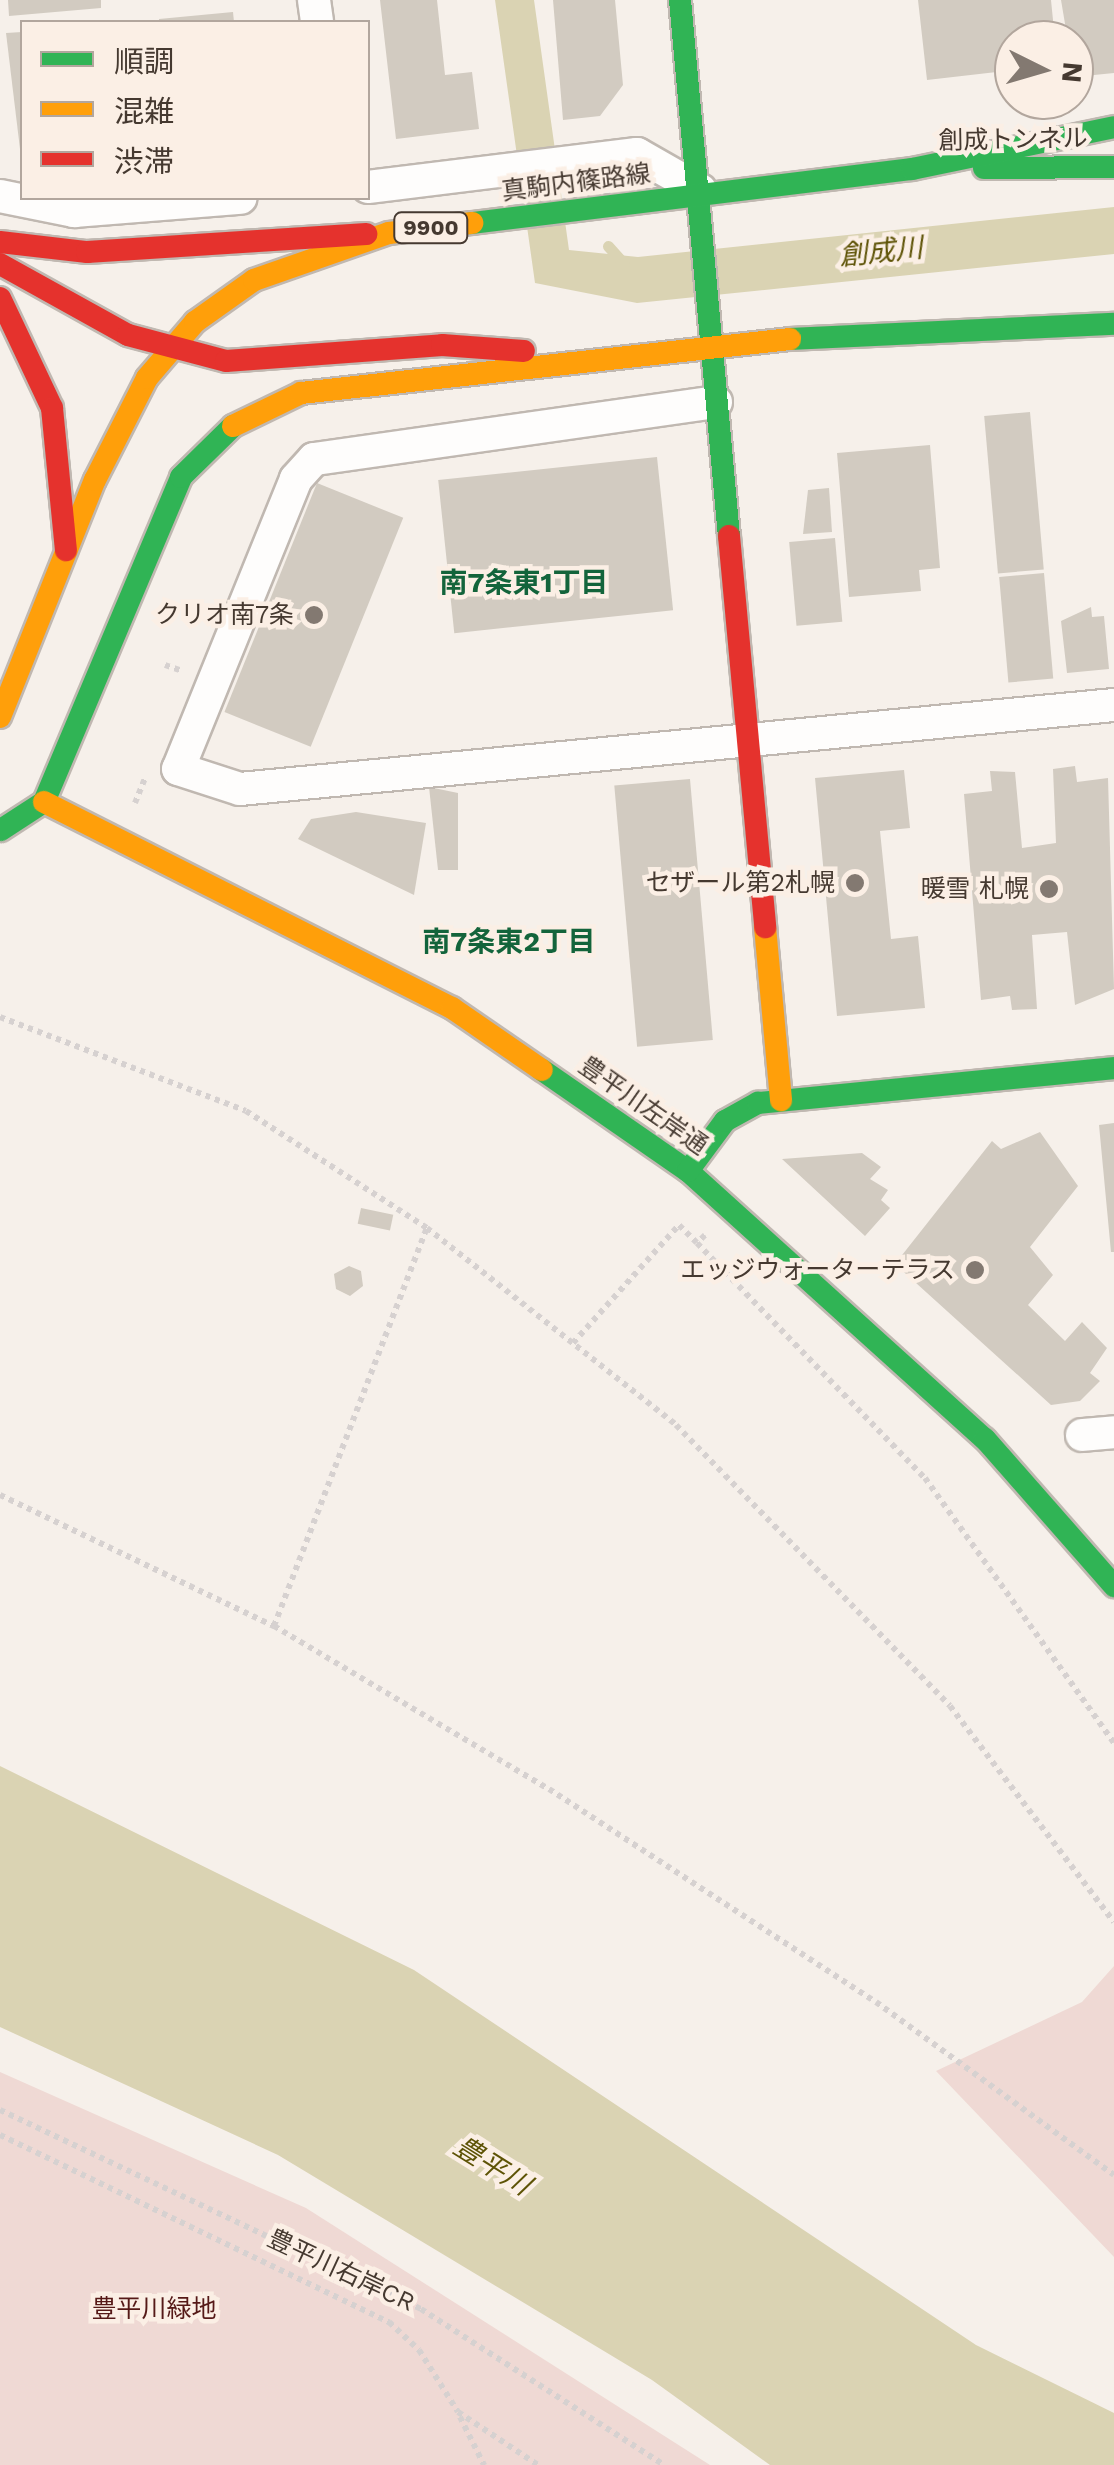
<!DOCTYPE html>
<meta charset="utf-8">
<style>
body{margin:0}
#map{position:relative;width:1114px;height:2465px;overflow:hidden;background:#f6f0ea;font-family:"Work Sans","Noto Sans JP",sans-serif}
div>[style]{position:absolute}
.green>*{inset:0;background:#efd9d4}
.water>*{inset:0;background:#dad3b3}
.stream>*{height:11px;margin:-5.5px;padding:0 5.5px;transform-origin:5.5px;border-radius:5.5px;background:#dad3b3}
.building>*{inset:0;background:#d2cbc1;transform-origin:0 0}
.path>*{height:6px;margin-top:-3px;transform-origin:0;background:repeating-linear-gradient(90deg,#d6d1d0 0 5px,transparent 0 10px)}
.roads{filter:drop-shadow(2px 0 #c0b8b1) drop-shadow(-2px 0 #c0b8b1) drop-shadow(0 2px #c0b8b1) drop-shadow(0 -2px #c0b8b1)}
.street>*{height:32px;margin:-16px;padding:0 16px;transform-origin:16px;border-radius:16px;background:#fefdfc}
.fast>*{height:22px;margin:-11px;padding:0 11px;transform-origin:11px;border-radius:11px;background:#30b455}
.slow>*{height:22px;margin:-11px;padding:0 11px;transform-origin:11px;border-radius:11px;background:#ff9f0a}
.jam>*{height:22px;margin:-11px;padding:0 11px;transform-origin:11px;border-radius:11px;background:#e5322d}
.dots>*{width:28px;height:28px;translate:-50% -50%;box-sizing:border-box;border:5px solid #fbefe5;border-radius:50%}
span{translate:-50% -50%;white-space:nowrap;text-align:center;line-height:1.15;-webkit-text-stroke:9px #fbefe5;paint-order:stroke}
.shield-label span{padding:2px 8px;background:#fbefe5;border:2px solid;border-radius:8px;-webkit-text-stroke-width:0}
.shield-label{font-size:22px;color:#453930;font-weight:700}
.street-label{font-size:25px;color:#453930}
.poi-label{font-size:25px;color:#453930}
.right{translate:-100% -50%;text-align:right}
.park-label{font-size:25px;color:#551917}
.water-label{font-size:28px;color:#5e5306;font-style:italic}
.neighbourhood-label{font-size:28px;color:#13643b;font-weight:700}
.legend{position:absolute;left:20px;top:20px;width:350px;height:180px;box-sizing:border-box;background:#fbefe5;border:2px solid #b2a69d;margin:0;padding:12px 18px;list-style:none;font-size:30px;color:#453930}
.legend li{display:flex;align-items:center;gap:20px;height:50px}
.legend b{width:50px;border:2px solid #b2a69d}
.north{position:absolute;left:994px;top:20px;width:100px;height:100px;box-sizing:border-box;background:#fbefe5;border:2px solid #b2a69d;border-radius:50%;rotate:95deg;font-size:28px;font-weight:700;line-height:40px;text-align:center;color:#453930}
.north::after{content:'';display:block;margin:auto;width:35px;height:45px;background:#837971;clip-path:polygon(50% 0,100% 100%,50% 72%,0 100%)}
</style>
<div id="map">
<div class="green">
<i style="clip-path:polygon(1114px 1966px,1114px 2257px,936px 2071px,1082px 2002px)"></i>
<i style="clip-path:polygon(0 2072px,306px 2208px,710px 2465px,0 2465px)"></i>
</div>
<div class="water">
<i style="clip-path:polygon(495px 0,534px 0,569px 250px,638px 257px,1114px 207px,1114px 254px,637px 303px,535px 283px)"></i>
<i style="clip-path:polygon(0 1766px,414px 1970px,976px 2345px,1114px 2413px,1114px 2465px,770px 2465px,652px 2380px,278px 2155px,0 2027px)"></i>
</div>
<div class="stream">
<i style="left:608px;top:246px;width:24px;rotate:48deg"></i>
</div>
<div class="building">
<i style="clip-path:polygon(8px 0,101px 0,101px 8px,9px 16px)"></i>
<i style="clip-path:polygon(380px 0,437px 0,445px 75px,472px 72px,479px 129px,396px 139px)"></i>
<i style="clip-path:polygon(553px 0,615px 0,623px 85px,600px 116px,563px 120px)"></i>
<i style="clip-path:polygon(918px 0,1051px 0,1055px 40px,1014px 40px,1014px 70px,927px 80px)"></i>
<i style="clip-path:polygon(1061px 0,1114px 0,1114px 73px,1074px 77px)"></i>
<i style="clip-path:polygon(233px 12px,234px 22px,159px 22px,159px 19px)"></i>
<i style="clip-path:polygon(22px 32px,22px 149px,20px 149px,6px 33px)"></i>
<i style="left:1030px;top:412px;width:158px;height:46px;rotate:85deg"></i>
<i style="clip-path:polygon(930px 445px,940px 568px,919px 570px,921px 591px,849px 597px,837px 453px)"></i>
<i style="left:657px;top:457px;width:154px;height:220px;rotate:84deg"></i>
<i style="left:317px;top:483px;width:93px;height:247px;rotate:22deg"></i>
<i style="clip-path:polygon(829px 488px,832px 532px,803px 534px,808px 490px)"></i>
<i style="left:835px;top:538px;width:84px;height:46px;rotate:85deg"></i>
<i style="left:1044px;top:573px;width:106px;height:45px;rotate:85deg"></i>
<i style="clip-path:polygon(1091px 607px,1092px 617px,1104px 616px,1109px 669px,1067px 673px,1061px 621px)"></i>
<i style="clip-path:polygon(1075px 766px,1077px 782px,1108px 778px,1114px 989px,1075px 1005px,1067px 932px,1032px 935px,1037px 1009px,1012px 1010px,1010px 996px,981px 1000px,964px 794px,992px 791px,990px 771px,1015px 772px,1022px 848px,1056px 843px,1053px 769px)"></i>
<i style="clip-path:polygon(904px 770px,910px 828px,880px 831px,891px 939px,918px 936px,925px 1008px,837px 1016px,815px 778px)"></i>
<i style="left:690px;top:779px;width:262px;height:76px;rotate:85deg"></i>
<i style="clip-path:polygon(429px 787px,458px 793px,458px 870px,438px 870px)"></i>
<i style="clip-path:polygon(356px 812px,426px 823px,414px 895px,298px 839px,311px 819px)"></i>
<i style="clip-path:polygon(1114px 1123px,1114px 1252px,1111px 1252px,1099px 1125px)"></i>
<i style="clip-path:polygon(1040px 1132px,1078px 1186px,1030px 1247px,1053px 1275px,1028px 1305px,1065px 1341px,1082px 1322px,1107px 1348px,1090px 1373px,1100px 1381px,1080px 1401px,1051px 1405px,895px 1264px,992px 1141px,1001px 1149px)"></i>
<i style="clip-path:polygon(862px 1153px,881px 1167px,870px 1179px,888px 1190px,881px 1200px,890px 1208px,865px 1236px,782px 1159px)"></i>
<i style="left:361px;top:1208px;width:33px;height:16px;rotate:12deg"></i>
<i style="clip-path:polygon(349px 1266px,361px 1271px,363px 1286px,350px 1296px,336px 1289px,334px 1274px)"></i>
</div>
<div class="path">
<i style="left:165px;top:665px;width:18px;rotate:19deg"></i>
<i style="left:135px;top:803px;width:27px;rotate:-68deg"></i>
<i style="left:0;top:1017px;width:263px;rotate:20.9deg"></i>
<i style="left:246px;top:1111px;width:216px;rotate:32.9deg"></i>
<i style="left:427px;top:1228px;width:318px;rotate:38.3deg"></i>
<i style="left:676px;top:1425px;width:392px;rotate:45.7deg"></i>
<i style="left:950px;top:1706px;width:271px;rotate:52.8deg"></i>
<i style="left:705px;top:1235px;width:11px;rotate:135deg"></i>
<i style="left:697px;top:1243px;width:327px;rotate:45.9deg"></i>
<i style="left:925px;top:1478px;width:325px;rotate:54.5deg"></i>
<i style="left:573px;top:1343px;width:159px;rotate:-48.1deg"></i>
<i style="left:679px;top:1225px;width:25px;rotate:45deg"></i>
<i style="left:0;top:1495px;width:304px;rotate:25.6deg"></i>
<i style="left:274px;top:1626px;width:320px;rotate:30.7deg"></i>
<i style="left:549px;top:1789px;width:390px;rotate:33.1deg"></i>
<i style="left:876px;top:2002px;width:294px;rotate:36deg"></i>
<i style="left:274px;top:1626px;width:426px;rotate:-69deg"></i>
<i style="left:0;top:2110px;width:466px;rotate:25.3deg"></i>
<i style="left:421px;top:2309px;width:289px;rotate:32.7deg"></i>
<i style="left:0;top:2135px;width:432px;rotate:25.7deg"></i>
<i style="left:389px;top:2322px;width:41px;rotate:43deg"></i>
<i style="left:419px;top:2350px;width:73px;rotate:57.8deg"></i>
<i style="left:458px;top:2412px;width:96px;rotate:33.5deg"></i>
<i style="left:460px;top:2417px;width:54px;rotate:63.4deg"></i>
</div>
<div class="roads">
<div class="street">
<i style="left:314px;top:0;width:22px;rotate:82deg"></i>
<i style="left:368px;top:187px;width:271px;rotate:-7deg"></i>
<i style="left:637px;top:154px;width:73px;rotate:29.7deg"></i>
<i style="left:0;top:196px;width:76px;rotate:11.5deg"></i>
<i style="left:74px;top:211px;width:167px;rotate:-4.5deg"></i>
<i style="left:716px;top:402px;width:406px;rotate:171.9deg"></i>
<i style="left:314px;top:459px;width:27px;rotate:132deg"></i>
<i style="left:296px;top:479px;width:313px;rotate:112.1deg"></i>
<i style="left:178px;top:769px;width:65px;rotate:17.9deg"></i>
<i style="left:240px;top:789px;width:878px;rotate:-5.49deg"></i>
<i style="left:1082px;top:1435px;width:32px;rotate:-5deg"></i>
</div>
<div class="fast">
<i style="left:680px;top:0;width:538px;rotate:84.78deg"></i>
<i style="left:984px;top:168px;width:130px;rotate:-0.4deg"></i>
<i style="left:472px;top:223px;width:443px;rotate:-7deg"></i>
<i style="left:912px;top:169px;width:206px;rotate:-11.7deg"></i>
<i style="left:790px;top:339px;width:324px;rotate:-2.7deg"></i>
<i style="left:1px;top:830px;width:51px;rotate:-33.1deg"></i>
<i style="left:44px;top:802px;width:353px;rotate:-67.1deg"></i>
<i style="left:181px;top:477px;width:73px;rotate:-44.4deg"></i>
<i style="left:542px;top:1070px;width:178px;rotate:34.7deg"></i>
<i style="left:688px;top:1171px;width:400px;rotate:42.1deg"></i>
<i style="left:985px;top:1439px;width:196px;rotate:48.7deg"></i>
<i style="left:688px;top:1171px;width:62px;rotate:-53.5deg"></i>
<i style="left:725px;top:1121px;width:38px;rotate:-29deg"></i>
<i style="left:758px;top:1103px;width:358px;rotate:-5.6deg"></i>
</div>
<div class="slow">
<i style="left:233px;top:426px;width:76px;rotate:-25.9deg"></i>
<i style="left:301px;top:393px;width:492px;rotate:-6.3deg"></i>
<i style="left:0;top:717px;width:255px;rotate:-68.2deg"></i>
<i style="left:95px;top:480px;width:114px;rotate:-63deg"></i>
<i style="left:147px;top:378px;width:74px;rotate:-49.4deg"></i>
<i style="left:195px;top:322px;width:72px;rotate:-35.4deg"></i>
<i style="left:254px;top:280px;width:143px;rotate:-19.2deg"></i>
<i style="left:389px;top:233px;width:84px;rotate:-6.9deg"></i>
<i style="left:44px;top:802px;width:457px;rotate:26.8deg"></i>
<i style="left:452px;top:1008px;width:109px;rotate:34.6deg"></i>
<i style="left:765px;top:927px;width:174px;rotate:84.7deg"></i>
</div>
<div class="jam">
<i style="left:0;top:242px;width:88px;rotate:6.6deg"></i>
<i style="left:87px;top:252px;width:280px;rotate:-3.7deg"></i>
<i style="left:0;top:264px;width:146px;rotate:29deg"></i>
<i style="left:128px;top:335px;width:101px;rotate:14.9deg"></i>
<i style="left:226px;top:361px;width:217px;rotate:-4.2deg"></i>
<i style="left:442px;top:345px;width:82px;rotate:4.2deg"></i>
<i style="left:0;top:298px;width:122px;rotate:64.7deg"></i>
<i style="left:52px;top:408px;width:143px;rotate:84.4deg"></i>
<i style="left:729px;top:536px;width:393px;rotate:84.7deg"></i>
</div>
</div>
<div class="dots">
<i style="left:314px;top:615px;background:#837971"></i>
<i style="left:855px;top:883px;background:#837971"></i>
<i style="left:1049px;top:889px;background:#837971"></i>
<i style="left:975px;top:1270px;background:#837971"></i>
</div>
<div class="shield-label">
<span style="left:431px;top:228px">9900</span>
</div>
<div class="street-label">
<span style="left:1013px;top:140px;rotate:-1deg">創成トンネル</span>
<span style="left:576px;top:183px;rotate:-7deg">真駒内篠路線</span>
<span style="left:643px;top:1106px;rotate:35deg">豊平川左岸通</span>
<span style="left:341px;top:2271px;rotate:25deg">豊平川右岸CR</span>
</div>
<div class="poi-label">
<span class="right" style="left:294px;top:615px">クリオ南7条</span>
<span class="right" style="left:835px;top:883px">セザール第2札幌</span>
<span class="right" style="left:1029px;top:889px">暖雪 札幌</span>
<span class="right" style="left:955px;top:1270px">エッジウォーターテラス</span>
</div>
<div class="park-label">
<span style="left:154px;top:2309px">豊平川緑地</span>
</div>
<div class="water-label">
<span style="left:881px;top:252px;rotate:-6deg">創成川</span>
<span style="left:492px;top:2166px;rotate:32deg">豊平川</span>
</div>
<div class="neighbourhood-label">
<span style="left:524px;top:583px">南7条東1丁目</span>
<span style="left:509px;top:942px">南7条東2丁目</span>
</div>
<ul class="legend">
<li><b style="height:12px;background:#30b455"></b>順調</li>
<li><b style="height:12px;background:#ff9f0a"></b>混雑</li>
<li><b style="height:12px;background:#e5322d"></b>渋滞</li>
</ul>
<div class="north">N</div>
</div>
